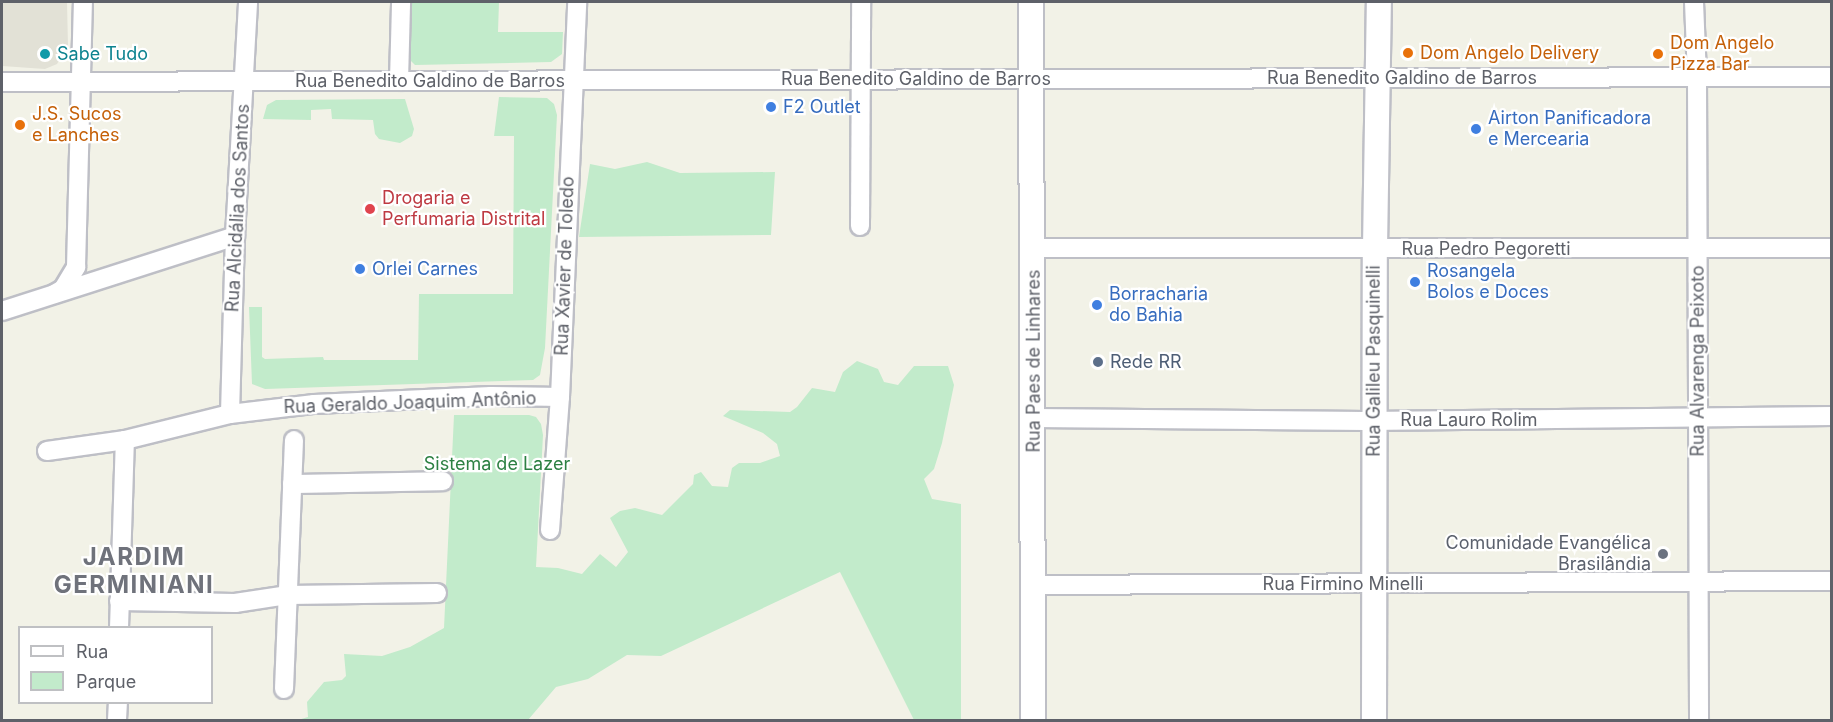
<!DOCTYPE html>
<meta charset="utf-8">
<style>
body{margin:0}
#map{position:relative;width:1833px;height:722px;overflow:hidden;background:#f2f2e7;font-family:Inter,sans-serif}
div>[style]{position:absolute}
.education>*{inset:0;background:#e2e1d6}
.green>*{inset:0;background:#c2ebcb}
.roads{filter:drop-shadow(2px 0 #bebfc6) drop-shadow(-2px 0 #bebfc6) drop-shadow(0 2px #bebfc6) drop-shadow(0 -2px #bebfc6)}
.minor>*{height:18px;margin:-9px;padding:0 9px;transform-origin:9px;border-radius:9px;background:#fff}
.tertiary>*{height:24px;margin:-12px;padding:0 12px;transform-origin:12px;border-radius:12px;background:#fff}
.dots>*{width:16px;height:16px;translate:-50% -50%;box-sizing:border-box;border:3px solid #fff;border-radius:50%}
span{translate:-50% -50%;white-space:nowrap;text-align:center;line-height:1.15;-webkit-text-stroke:4.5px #fff;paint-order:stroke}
.food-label{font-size:18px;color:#c56008}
.left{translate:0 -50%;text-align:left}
.culture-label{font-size:18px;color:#0d838f}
.street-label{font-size:18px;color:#5e6169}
.shop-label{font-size:18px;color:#366cbe}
.health-label{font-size:18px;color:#be3a42}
.service-label{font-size:18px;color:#4e5e75}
.park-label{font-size:18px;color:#2d8043}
.worship-label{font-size:18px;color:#5b616d}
.right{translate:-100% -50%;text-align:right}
.district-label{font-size:24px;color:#6f727b;font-weight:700;letter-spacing:1.5px}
.frame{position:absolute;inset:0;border:3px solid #5e6169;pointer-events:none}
.legend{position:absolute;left:18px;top:626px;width:195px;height:78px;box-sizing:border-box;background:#fff;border:2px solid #bfc0c3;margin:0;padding:8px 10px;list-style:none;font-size:18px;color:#5e6169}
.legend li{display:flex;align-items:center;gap:12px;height:30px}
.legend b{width:30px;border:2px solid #bfc0c3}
</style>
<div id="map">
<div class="education">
<i style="clip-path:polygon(2px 2px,67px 2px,68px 47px,57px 64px,45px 69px,2px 66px)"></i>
</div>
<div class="green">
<i style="clip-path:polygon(411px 2px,499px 2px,498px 32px,563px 32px,562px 54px,551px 62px,415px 65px,411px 61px,409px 51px)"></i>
<i style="clip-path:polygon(499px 97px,547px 98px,554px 104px,557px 115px,545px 348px,540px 375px,533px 380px,265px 389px,252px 384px,249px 307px,262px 307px,262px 357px,265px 359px,323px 357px,324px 360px,418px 360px,419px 294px,513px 294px,514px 136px,494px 136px)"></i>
<i style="clip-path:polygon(405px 99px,414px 129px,412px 136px,400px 143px,379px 139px,375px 134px,373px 120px,332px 119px,331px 109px,311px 110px,311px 120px,263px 119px,267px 105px,276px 100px)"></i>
<i style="clip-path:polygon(647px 162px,680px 173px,775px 172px,771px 235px,579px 237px,590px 164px,615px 169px)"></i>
<i style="clip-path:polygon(857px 361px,878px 369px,884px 382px,898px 385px,914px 366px,948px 366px,954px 385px,942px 443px,934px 469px,924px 479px,932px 499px,961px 504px,961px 720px,914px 720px,840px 572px,661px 656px,627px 655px,588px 679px,556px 687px,528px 720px,298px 720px,308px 717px,307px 702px,324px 682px,342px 680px,346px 676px,344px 654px,382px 656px,410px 647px,444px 628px,454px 415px,529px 415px,536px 417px,541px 424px,543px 435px,536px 567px,558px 568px,582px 574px,600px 554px,616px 567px,628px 552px,610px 518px,620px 511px,635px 508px,662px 515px,693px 484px,694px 475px,701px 472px,712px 486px,728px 487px,732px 468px,739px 463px,760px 463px,780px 456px,777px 444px,763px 433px,723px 416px,730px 410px,790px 412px,797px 407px,812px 388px,835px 392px,843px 372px)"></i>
</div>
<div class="roads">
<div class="minor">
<i style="left:1694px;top:2px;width:75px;rotate:87.7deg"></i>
<i style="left:1697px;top:77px;width:643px;rotate:89.82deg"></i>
<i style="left:399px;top:81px;width:79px;rotate:-88.5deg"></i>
<i style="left:2px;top:82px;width:1830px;rotate:-0.16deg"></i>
<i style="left:860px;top:226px;width:224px;rotate:-89.7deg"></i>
<i style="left:1033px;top:248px;width:799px"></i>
<i style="left:54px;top:294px;width:10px;rotate:-29deg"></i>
<i style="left:63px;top:289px;width:26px;rotate:-59deg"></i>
<i style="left:76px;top:267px;width:265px;rotate:-88.5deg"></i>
<i style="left:2px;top:311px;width:245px;rotate:-17.8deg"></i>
<i style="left:230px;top:414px;width:178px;rotate:-88.4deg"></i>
<i style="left:235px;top:236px;width:234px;rotate:-86.8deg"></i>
<i style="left:1034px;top:418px;width:332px;rotate:0.5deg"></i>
<i style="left:1366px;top:421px;width:466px;rotate:-0.6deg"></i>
<i style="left:47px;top:451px;width:79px;rotate:-8deg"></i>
<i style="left:125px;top:440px;width:108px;rotate:-13.9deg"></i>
<i style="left:230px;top:414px;width:85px;rotate:-6.8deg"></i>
<i style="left:314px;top:404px;width:177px;rotate:-2.6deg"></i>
<i style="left:491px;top:396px;width:69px;rotate:0.8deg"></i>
<i style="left:292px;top:484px;width:151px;rotate:-1.1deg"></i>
<i style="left:550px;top:530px;width:133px;rotate:-85.7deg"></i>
<i style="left:560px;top:397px;width:395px;rotate:-87.5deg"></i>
<i style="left:1034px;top:585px;width:798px;rotate:-0.29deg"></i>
<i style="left:119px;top:601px;width:116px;rotate:1deg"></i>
<i style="left:235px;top:603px;width:54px;rotate:-8.6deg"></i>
<i style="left:288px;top:595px;width:149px;rotate:-0.8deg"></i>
<i style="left:119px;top:628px;width:188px;rotate:-88.2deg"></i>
<i style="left:284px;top:689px;width:249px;rotate:-87.7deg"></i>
<i style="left:117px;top:720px;width:18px;rotate:-87deg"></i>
</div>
<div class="tertiary">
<i style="left:1031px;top:2px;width:718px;rotate:89.84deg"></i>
<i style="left:1374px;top:720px;width:471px;rotate:-89.9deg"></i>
<i style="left:1375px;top:249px;width:247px;rotate:-89.1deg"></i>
</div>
</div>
<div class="dots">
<i style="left:1408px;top:53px;background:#e8710a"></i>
<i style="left:45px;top:54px;background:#0f9aa8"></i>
<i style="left:1658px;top:54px;background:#e8710a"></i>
<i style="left:771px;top:107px;background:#3f7fe0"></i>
<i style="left:20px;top:125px;background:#e8710a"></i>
<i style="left:1476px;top:129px;background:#3f7fe0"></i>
<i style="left:370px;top:209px;background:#e0444e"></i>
<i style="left:360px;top:269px;background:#3f7fe0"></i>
<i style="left:1415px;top:282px;background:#3f7fe0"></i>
<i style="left:1097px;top:305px;background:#3f7fe0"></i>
<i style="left:1098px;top:362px;background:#5c6f8a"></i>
<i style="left:1663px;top:554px;background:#6b7280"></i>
</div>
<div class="food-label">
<span class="left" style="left:1670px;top:54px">Dom Angelo<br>Pizza Bar</span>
<span class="left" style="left:1420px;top:53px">Dom Angelo Delivery</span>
<span class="left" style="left:32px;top:125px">J.S. Sucos<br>e Lanches</span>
</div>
<div class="culture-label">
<span class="left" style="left:57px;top:54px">Sabe Tudo</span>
</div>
<div class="street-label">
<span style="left:1402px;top:78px">Rua Benedito Galdino de Barros</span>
<span style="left:916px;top:79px">Rua Benedito Galdino de Barros</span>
<span style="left:430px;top:81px">Rua Benedito Galdino de Barros</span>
<span style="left:238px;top:208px;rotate:-87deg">Rua Alcidália dos Santos</span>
<span style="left:1486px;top:249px">Rua Pedro Pegoretti</span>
<span style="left:565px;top:266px;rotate:-88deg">Rua Xavier de Toledo</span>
<span style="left:1034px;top:361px;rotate:-90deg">Rua Paes de Linhares</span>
<span style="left:1374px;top:361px;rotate:-90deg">Rua Galileu Pasquinelli</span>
<span style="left:1698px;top:361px;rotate:-90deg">Rua Alvarenga Peixoto</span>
<span style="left:410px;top:403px;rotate:-2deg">Rua Geraldo Joaquim Antônio</span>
<span style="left:1469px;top:420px">Rua Lauro Rolim</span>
<span style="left:1343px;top:584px">Rua Firmino Minelli</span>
</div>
<div class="shop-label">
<span class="left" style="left:783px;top:107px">F2 Outlet</span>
<span class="left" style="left:1488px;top:129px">Airton Panificadora<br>e Mercearia</span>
<span class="left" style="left:372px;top:269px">Orlei Carnes</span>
<span class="left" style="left:1427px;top:282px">Rosangela<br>Bolos e Doces</span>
<span class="left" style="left:1109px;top:305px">Borracharia<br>do Bahia</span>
</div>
<div class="health-label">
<span class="left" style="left:382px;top:209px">Drogaria e<br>Perfumaria Distrital</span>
</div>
<div class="service-label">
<span class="left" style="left:1110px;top:362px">Rede RR</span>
</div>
<div class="park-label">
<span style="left:497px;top:464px">Sistema de Lazer</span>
</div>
<div class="worship-label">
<span class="right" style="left:1651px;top:554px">Comunidade Evangélica<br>Brasilândia</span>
</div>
<div class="district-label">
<span style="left:134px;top:571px">JARDIM<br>GERMINIANI</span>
</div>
<div class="frame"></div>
<ul class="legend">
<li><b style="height:8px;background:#fff"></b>Rua</li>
<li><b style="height:16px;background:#c2ebcb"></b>Parque</li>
</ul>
</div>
